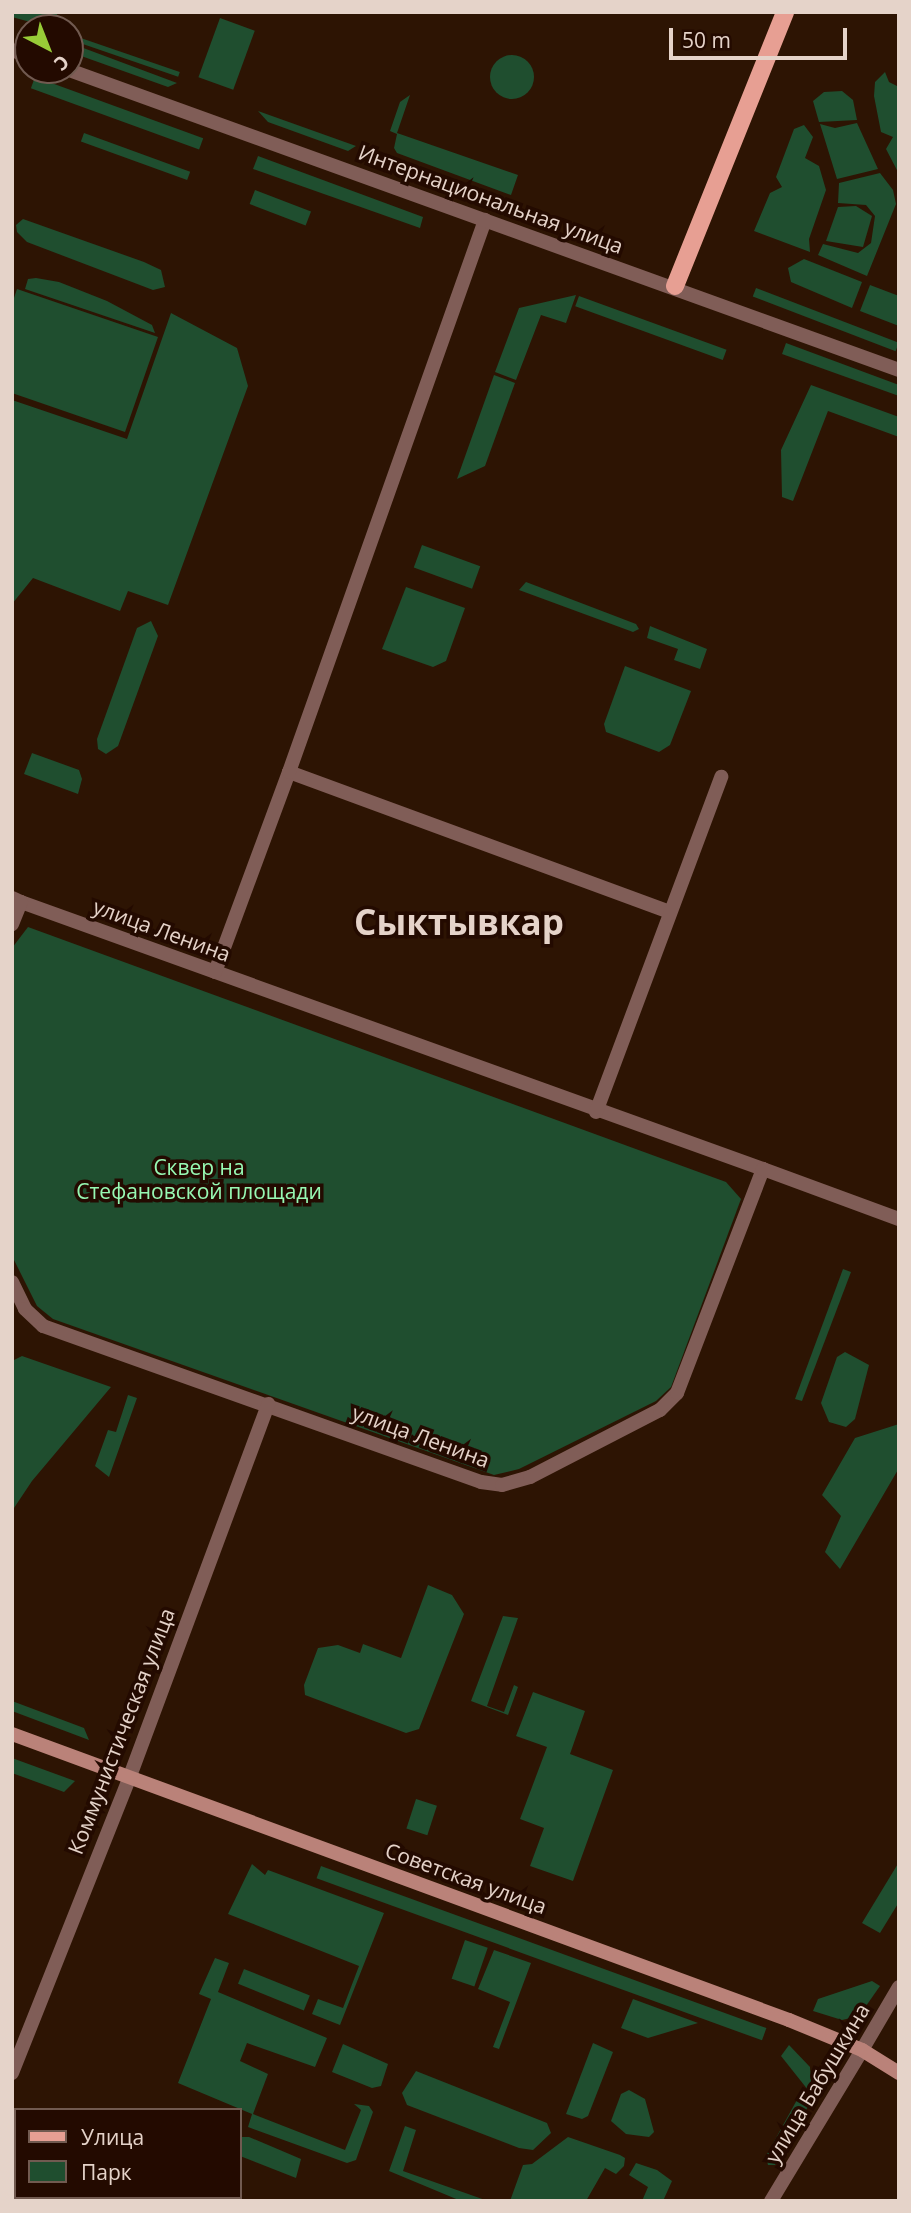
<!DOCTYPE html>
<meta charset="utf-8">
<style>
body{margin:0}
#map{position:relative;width:911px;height:2213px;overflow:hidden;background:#2d1403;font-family:"Open Sans",sans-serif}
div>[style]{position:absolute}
.green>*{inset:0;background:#1f4e2f;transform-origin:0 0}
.round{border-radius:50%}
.pedestrian>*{height:14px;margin:-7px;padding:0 7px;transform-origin:7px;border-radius:7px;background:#805d57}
.minor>*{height:14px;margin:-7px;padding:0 7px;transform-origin:7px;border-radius:7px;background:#805d57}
.tertiary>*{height:14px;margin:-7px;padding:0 7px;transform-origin:7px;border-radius:7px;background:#805d57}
.secondary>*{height:14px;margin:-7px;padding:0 7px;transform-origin:7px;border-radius:7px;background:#ba8279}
.primary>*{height:18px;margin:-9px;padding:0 9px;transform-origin:9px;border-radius:9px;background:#e79f93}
span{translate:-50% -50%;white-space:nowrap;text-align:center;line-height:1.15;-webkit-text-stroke:7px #230a00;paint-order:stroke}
.street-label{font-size:21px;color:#e5d3c9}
.park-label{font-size:21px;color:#97f9b3}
.town-label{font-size:35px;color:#e5d3c9;font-weight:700}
.frame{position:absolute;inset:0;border:14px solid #e5d3c9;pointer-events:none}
.legend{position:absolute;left:14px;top:2108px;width:228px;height:91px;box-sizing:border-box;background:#230a00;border:2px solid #715a50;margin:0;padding:9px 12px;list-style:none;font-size:21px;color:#e5d3c9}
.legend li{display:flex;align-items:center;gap:14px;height:35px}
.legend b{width:35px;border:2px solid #715a50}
.north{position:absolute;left:14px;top:14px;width:70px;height:70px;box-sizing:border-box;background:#230a00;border:2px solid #715a50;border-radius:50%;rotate:138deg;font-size:19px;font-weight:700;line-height:28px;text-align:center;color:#e5d3c9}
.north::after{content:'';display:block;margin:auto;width:24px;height:32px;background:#98cb37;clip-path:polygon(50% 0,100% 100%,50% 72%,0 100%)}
.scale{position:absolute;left:669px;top:28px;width:178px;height:32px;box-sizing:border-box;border:4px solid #e5d3c9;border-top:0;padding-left:9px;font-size:21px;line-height:24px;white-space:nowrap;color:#e5d3c9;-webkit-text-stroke:5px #230a00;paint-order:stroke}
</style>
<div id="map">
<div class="green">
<i style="clip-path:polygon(12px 12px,58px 12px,52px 28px,12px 17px)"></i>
<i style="left:220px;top:18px;width:37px;height:63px;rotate:20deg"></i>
<i style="left:72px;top:35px;width:114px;height:5px;rotate:19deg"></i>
<i style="clip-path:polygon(70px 43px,177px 83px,168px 87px,70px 52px)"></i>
<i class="round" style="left:490px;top:55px;width:44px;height:44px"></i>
<i style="clip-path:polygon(885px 72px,889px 82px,899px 87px,899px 174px,886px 149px,893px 137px,881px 132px,874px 96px,875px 82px)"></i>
<i style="left:35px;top:77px;width:179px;height:12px;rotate:20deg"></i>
<i style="clip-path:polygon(842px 91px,853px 100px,857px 120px,819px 122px,813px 101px,824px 92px)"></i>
<i style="clip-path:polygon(410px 95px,397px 133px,518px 175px,511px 195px,397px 153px,394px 148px,397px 134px,390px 131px,400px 102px)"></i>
<i style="clip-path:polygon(258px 111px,356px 146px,348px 151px,268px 122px)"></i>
<i style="clip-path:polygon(857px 123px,878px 169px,837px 179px,820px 124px,835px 128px)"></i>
<i style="clip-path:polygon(804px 125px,813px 137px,805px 158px,819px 166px,826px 190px,809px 239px,810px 252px,754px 231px,770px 193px,782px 187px,776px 177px,794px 129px)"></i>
<i style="left:84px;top:133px;width:113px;height:9px;rotate:20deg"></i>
<i style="clip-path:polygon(258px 156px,423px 217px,420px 228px,253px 169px)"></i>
<i style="clip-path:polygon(880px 173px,893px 190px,896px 204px,867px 276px,818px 255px,823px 244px,858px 253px,871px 243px,875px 216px,866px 205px,838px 203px,839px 183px)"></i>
<i style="left:255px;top:190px;width:60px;height:15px;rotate:21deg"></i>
<i style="clip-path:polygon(856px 206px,872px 216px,863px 247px,826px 241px,838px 207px)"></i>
<i style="clip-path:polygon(23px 219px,144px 262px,161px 270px,165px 287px,153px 290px,27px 242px,17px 232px,16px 225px)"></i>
<i style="clip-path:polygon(804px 259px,862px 282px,852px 308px,791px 282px,788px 268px)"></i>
<i style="clip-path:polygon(36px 278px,59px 282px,107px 301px,152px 325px,155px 333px,25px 289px,28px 279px)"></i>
<i style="clip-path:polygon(870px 285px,899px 296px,899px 326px,860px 311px)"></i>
<i style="left:756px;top:288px;width:153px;height:9px;rotate:21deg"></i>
<i style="clip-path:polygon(17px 289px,158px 337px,125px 432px,12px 393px,12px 304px)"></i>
<i style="clip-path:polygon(576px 295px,566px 323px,541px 315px,516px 380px,495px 372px,519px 308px)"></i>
<i style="left:579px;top:296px;width:157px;height:11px;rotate:20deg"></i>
<i style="clip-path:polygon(171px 313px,237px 348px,248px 386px,168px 605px,128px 591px,120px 611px,33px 578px,12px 604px,12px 400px,127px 439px)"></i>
<i style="clip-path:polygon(786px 343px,899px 385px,899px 396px,782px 354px)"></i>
<i style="clip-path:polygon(494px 375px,515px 383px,485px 466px,457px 479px)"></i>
<i style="clip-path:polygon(811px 385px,899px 417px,899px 437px,828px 411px,793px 501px,782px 497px,781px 450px)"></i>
<i style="left:422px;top:545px;width:62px;height:24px;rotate:20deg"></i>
<i style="clip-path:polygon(526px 582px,636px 624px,639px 629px,633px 632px,519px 590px)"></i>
<i style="clip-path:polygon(406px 587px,465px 608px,446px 661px,433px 667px,382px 649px)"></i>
<i style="clip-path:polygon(151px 621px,158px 636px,118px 746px,106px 754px,98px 749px,97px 739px,137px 628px)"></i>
<i style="clip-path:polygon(650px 626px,707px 649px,700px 669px,674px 660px,678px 649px,647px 638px)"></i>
<i style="clip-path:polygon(625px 666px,691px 691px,670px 745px,659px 752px,606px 732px,604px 724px)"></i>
<i style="clip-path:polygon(32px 753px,79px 770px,82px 779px,78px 794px,24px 774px)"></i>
<i style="clip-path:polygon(28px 927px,726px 1182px,741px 1199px,671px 1387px,656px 1401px,519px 1469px,494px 1475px,53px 1319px,37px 1306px,12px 1256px,12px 948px)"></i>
<i style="clip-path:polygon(843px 1269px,851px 1272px,802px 1401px,795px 1399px)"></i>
<i style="clip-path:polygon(845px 1352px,869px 1365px,855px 1419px,846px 1427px,829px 1422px,821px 1403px,837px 1357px)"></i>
<i style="clip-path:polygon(22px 1356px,111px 1387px,32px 1481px,12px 1511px,12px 1361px)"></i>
<i style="clip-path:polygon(128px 1395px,137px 1398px,109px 1477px,95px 1466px,108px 1430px,116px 1432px)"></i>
<i style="clip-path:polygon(899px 1424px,899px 1468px,840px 1569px,825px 1552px,841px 1516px,822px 1495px,855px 1438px)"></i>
<i style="clip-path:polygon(428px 1585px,452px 1595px,464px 1614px,419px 1729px,406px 1733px,305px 1695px,304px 1685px,318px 1648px,338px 1645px,360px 1653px,363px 1644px,401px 1658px)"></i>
<i style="clip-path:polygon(503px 1616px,518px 1618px,487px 1706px,504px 1712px,514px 1685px,518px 1687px,508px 1715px,471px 1701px)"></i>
<i style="clip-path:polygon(533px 1692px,585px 1711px,570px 1754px,613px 1770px,573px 1881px,530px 1866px,544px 1828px,520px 1819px,547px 1747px,516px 1736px)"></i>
<i style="clip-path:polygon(12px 1701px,84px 1728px,89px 1740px,12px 1711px)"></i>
<i style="clip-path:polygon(12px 1758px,75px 1781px,64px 1792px,12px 1773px)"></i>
<i style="left:416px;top:1799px;width:22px;height:31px;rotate:18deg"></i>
<i style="clip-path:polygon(899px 1862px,899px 1902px,880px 1933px,862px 1923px)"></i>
<i style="clip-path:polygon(252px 1864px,265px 1875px,268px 1870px,384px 1913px,340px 2025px,312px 2014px,318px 1999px,343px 2008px,359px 1966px,228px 1914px)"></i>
<i style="left:321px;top:1866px;width:474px;height:13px;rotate:20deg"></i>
<i style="left:465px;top:1940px;width:24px;height:41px;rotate:19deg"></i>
<i style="clip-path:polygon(494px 1950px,531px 1963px,499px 2049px,493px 2047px,510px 2002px,478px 1989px)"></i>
<i style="clip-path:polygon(215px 1958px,229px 1963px,218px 1992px,327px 2038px,315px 2067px,247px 2043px,240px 2061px,268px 2074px,253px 2114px,345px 2150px,361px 2110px,354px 2104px,369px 2106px,373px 2112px,356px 2160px,347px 2163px,248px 2127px,252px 2114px,178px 2083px,211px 1999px,199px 1994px)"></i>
<i style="left:244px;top:1969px;width:71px;height:16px;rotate:22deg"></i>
<i style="clip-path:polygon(872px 1981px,880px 1986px,859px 2016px,842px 2020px,813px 2011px,818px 1999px)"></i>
<i style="clip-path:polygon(633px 1999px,698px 2023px,648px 2038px,621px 2028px)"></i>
<i style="clip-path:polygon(593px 2043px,613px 2052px,588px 2116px,582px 2119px,566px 2114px)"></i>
<i style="clip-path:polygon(343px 2044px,388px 2064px,381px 2086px,372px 2088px,332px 2072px)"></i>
<i style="clip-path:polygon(789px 2045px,810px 2067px,812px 2095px,781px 2056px)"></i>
<i style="clip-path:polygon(416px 2071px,547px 2123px,551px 2133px,533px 2150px,519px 2148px,407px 2105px,402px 2093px)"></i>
<i style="clip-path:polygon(629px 2090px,645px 2099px,654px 2132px,649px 2137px,626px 2134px,611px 2121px,621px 2094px)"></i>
<i style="clip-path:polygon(798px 2098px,809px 2105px,775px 2165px,768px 2165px,766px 2156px)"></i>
<i style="clip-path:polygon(405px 2126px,416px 2130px,403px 2171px,488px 2201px,461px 2201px,389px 2171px)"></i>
<i style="clip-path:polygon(240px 2137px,249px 2137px,301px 2159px,296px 2178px,240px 2156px)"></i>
<i style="clip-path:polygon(568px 2137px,620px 2155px,625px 2158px,624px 2166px,616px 2174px,605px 2168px,586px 2201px,510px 2201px,523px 2165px,532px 2164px)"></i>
<i style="clip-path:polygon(636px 2163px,657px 2170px,672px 2181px,663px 2201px,642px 2201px,648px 2187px,629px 2175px)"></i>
</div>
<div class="pedestrian">
<i style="left:21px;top:902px;width:789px;rotate:19.79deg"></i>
<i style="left:215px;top:972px;width:213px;rotate:-69.7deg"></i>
<i style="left:289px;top:772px;width:406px;rotate:20.2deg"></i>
<i style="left:596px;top:1112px;width:358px;rotate:-69.5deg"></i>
</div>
<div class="minor">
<i style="left:289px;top:772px;width:586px;rotate:-70.45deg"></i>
<i style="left:12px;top:898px;width:10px;rotate:24deg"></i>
<i style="left:21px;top:902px;width:24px;rotate:112deg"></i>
<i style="left:12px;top:1282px;width:30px;rotate:64deg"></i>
<i style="left:25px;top:1309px;width:25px;rotate:43deg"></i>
<i style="left:43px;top:1326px;width:465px;rotate:19.6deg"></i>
<i style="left:481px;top:1482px;width:21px;rotate:8deg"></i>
<i style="left:502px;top:1485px;width:29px;rotate:-16deg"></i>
<i style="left:530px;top:1477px;width:146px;rotate:-27.3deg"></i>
<i style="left:660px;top:1410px;width:24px;rotate:-45deg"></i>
<i style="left:677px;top:1393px;width:240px;rotate:-69deg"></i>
<i style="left:763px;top:1169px;width:145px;rotate:20.2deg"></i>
<i style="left:12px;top:2073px;width:320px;rotate:-68.3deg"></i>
<i style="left:130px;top:1776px;width:397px;rotate:-69.6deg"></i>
<i style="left:771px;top:2201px;width:176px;rotate:-58.9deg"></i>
</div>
<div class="tertiary">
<i style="left:12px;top:50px;width:17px;rotate:21deg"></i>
<i style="left:69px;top:70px;width:883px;rotate:19.87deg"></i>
<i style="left:862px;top:2050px;width:73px;rotate:-59.6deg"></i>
</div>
<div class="secondary">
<i style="left:12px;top:1734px;width:828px;rotate:20.21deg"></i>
<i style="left:789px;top:2020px;width:79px;rotate:22.3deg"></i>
<i style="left:862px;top:2050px;width:44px;rotate:31.9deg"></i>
</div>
<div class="primary">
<i style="left:675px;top:286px;width:295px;rotate:-68.1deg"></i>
</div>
<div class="street-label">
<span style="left:491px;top:199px;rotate:20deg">Интернациональная улица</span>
<span style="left:162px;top:930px;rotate:20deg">улица Ленина</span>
<span style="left:421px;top:1436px;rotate:20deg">улица Ленина</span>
<span style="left:121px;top:1731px;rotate:-69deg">Коммунистическая улица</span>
<span style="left:466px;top:1878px;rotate:20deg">Советская улица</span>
<span style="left:817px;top:2083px;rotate:-59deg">улица Бабушкина</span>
</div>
<div class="park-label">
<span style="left:199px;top:1179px">Сквер на<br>Стефановской площади</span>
</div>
<div class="town-label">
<span style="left:459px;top:922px">Сыктывкар</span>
</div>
<div class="frame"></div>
<ul class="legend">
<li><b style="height:9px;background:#e79f93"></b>Улица</li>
<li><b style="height:19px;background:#1f4e2f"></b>Парк</li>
</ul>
<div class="north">С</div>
<div class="scale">50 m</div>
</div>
